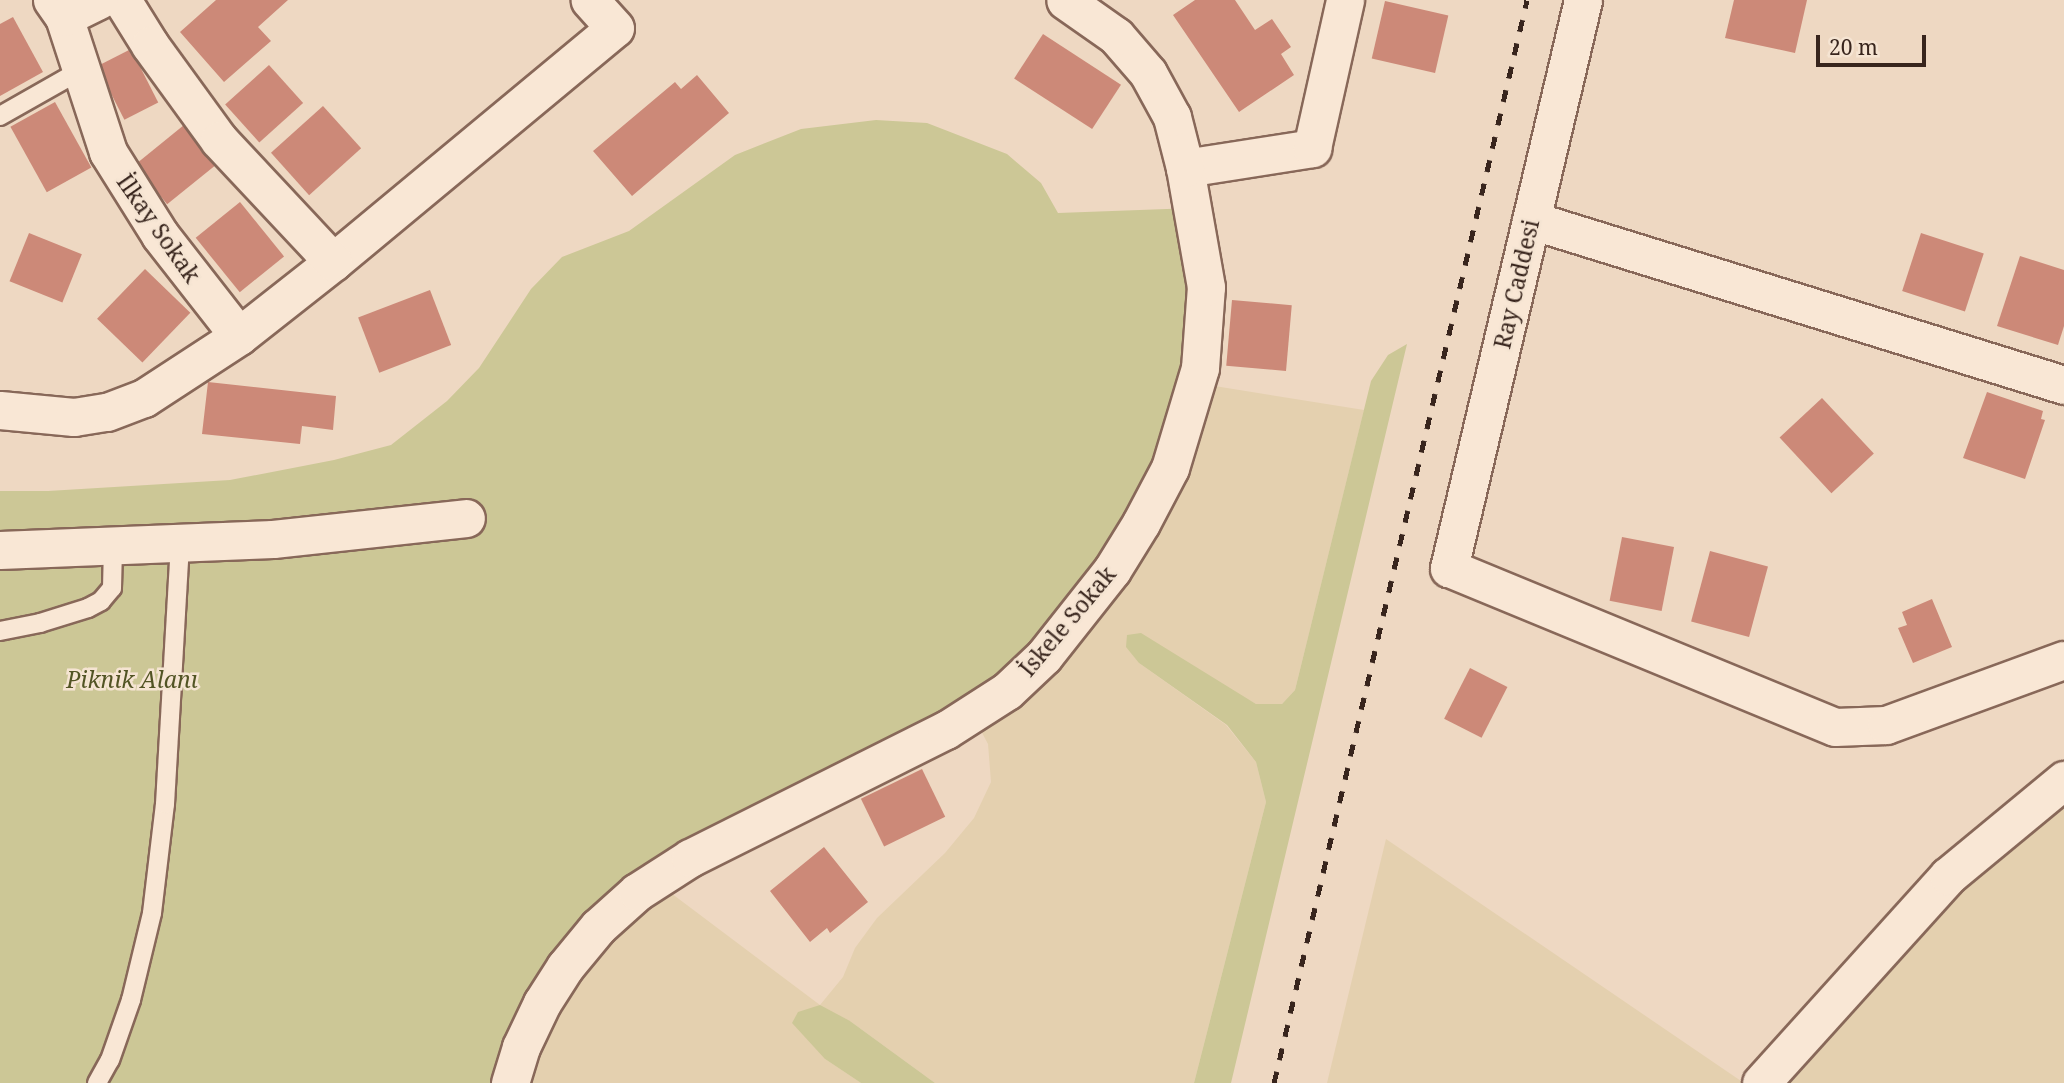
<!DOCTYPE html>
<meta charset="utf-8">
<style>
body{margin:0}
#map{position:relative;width:2064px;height:1083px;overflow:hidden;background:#eed8c2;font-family:"Noto Serif",serif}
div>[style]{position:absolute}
.farmland>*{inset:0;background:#e4d0af}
.green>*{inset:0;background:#ccc796}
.building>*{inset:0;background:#cc8978;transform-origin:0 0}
.roads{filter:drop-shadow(2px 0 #886859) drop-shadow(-2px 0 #886859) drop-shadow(0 2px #886859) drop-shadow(0 -2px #886859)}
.service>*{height:18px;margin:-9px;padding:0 9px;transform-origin:9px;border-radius:9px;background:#f9e7d5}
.minor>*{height:37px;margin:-18.5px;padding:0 18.5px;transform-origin:18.5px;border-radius:18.5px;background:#f9e7d5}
.rail>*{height:5px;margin-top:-2.5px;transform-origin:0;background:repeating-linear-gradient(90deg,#38251d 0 12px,transparent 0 24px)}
span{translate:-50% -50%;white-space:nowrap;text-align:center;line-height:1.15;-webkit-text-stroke:5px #f5e4d2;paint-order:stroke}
.street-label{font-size:23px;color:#38251d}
.park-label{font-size:23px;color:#525424;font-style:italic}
.scale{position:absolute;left:1816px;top:35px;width:110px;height:32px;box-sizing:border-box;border:4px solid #38251d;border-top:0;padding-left:9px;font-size:21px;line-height:24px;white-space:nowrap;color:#38251d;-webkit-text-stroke:5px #f5e4d2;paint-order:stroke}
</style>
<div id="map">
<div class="farmland">
<i style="clip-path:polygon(1196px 383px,1364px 410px,1295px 690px,1282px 704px,1256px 704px,1218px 683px,1139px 663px,1226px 725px,1256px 762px,1266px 802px,1194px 1083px,935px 1083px,850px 1021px,825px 1059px,861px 1083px,510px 1083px,521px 1047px,655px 881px,820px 1005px,843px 977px,855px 948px,877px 918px,945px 853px,974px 818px,991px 782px,988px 744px,972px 714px)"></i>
<i style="clip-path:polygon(2064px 780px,2064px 1083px,1761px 1083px)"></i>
<i style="clip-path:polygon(1386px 839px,1744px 1083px,1327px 1083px)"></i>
</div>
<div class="green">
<i style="clip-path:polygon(876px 120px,927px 123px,1007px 154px,1041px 183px,1058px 213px,1194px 208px,1189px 413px,1044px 656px,598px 927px,510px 1083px,0 1083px,0 491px,48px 491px,230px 480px,334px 460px,391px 445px,447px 401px,479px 368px,531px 289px,562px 257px,629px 231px,735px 155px,801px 129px)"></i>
<i style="clip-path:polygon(1407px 344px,1231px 1083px,1194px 1083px,1266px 802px,1256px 762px,1227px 725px,1139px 663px,1126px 647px,1127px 635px,1141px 633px,1256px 704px,1282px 704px,1295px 690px,1371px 381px,1388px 355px)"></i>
<i style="clip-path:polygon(820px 1005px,850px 1021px,935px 1083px,861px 1083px,825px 1059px,792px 1023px,798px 1012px)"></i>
</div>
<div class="building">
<i style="clip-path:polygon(216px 0,288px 0,258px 27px,271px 41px,224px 82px,180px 32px)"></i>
<i style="clip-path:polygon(1195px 0,1235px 0,1255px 30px,1272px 19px,1291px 47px,1281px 54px,1294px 75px,1239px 112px,1173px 15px)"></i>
<i style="clip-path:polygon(1734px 0,1807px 0,1795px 53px,1725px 38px)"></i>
<i style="left:1385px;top:1px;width:65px;height:59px;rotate:13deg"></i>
<i style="clip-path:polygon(13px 17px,43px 72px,0 96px,0 24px)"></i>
<i style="left:1043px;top:34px;width:93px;height:53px;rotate:33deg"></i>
<i style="left:131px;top:49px;width:60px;height:38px;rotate:63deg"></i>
<i style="left:269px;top:65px;width:51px;height:59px;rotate:48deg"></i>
<i style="clip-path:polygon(697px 75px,729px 113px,632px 196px,593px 151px,675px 82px,681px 89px)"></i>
<i style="left:55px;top:102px;width:75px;height:51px;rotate:61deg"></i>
<i style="left:323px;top:106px;width:57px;height:70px;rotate:48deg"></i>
<i style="left:184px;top:125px;width:51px;height:63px;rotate:51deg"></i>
<i style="left:240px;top:202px;width:70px;height:57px;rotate:51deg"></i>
<i style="left:29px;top:233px;width:57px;height:52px;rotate:22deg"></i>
<i style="left:1921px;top:233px;width:66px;height:61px;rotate:18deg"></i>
<i style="clip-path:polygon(2020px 256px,2064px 270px,2064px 326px,2058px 345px,1997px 326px)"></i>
<i style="left:145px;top:269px;width:63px;height:69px;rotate:44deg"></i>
<i style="left:430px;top:290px;width:59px;height:77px;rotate:69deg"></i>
<i style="left:1232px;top:300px;width:60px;height:66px;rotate:5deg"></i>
<i style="clip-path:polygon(208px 382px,336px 396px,333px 430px,302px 426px,300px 444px,202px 434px)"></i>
<i style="clip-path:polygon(1987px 392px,2043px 411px,2041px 419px,2045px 420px,2025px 479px,1963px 458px)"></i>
<i style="left:1822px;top:398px;width:76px;height:58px;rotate:47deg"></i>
<i style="left:1622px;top:537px;width:53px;height:65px;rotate:11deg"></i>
<i style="left:1710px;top:551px;width:60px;height:73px;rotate:15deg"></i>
<i style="clip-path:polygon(1932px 599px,1952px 647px,1913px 663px,1898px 628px,1907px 625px,1902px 612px)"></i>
<i style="left:1470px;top:668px;width:42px;height:57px;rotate:27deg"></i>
<i style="left:922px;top:769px;width:53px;height:68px;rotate:64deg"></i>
<i style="clip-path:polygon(824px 847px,868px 902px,830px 933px,827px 928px,810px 942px,770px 891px)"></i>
</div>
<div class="roads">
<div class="service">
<i style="left:0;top:116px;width:93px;rotate:-29.6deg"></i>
<i style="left:0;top:631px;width:41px;rotate:-11.3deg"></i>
<i style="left:40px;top:623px;width:50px;rotate:-17.4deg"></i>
<i style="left:88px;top:608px;width:15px;rotate:-28deg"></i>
<i style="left:101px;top:601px;width:17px;rotate:-50deg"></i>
<i style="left:112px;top:588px;width:42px;rotate:-88.6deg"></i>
<i style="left:97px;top:1083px;width:26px;rotate:-61deg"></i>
<i style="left:110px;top:1060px;width:64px;rotate:-70.7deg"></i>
<i style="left:131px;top:1000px;width:89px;rotate:-76.4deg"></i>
<i style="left:152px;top:913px;width:110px;rotate:-83.2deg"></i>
<i style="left:165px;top:804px;width:261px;rotate:-86.7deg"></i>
</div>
<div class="minor">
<i style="left:52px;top:0;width:21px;rotate:55deg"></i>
<i style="left:64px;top:17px;width:142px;rotate:71.9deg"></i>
<i style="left:108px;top:152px;width:98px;rotate:57.9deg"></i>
<i style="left:160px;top:235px;width:128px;rotate:52deg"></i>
<i style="left:239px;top:336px;width:120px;rotate:-38.2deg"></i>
<i style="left:333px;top:262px;width:366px;rotate:-39.7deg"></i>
<i style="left:615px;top:28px;width:38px;rotate:-132deg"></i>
<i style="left:122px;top:0;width:53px;rotate:58.1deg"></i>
<i style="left:150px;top:45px;width:117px;rotate:54deg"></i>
<i style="left:219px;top:140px;width:167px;rotate:46.9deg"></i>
<i style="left:1583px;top:0;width:584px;rotate:103.27deg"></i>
<i style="left:1449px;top:568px;width:417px;rotate:22.4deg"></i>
<i style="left:1835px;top:727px;width:51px;rotate:-2.2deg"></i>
<i style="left:1886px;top:725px;width:189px;rotate:-20.1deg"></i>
<i style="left:64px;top:17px;width:39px;rotate:-26deg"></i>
<i style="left:1185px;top:168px;width:129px;rotate:-8.9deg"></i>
<i style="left:1312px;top:148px;width:152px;rotate:-77.4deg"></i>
<i style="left:1531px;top:220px;width:558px;rotate:17.2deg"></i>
<i style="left:0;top:410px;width:74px;rotate:5.4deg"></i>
<i style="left:74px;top:417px;width:33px;rotate:-9deg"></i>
<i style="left:107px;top:412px;width:40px;rotate:-21deg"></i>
<i style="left:144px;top:398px;width:113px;rotate:-33.1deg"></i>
<i style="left:0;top:550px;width:273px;rotate:-2.3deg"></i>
<i style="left:273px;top:539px;width:194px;rotate:-6.2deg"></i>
<i style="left:510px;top:1083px;width:38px;rotate:-73deg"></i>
<i style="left:521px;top:1047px;width:49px;rotate:-64.5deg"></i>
<i style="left:542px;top:1003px;width:43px;rotate:-57.4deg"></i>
<i style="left:565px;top:967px;width:52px;rotate:-50.5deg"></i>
<i style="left:598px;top:927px;width:52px;rotate:-41.9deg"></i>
<i style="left:637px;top:892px;width:63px;rotate:-32.7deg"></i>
<i style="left:690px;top:858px;width:286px;rotate:-26.6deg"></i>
<i style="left:946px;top:730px;width:72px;rotate:-32.6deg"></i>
<i style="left:1007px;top:691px;width:51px;rotate:-43.4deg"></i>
<i style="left:1044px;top:656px;width:110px;rotate:-51.7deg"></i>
<i style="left:1112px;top:570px;width:55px;rotate:-58.3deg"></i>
<i style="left:1141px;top:523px;width:62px;rotate:-62.2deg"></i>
<i style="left:1170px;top:468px;width:104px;rotate:-73.3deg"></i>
<i style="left:1200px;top:368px;width:81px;rotate:-85.8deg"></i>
<i style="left:1206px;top:287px;width:121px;rotate:-100deg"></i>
<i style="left:1185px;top:168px;width:53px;rotate:-104.3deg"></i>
<i style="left:1172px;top:117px;width:50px;rotate:-118.6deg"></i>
<i style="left:1148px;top:73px;width:49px;rotate:-130.9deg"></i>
<i style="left:1116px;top:36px;width:62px;rotate:-144.8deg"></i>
<i style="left:1761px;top:1083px;width:279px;rotate:-47.9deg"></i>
<i style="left:1948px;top:876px;width:151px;rotate:-39.6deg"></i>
</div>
</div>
<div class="rail">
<i style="left:1274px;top:1083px;width:1112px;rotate:-76.85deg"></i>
</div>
<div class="street-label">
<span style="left:159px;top:228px;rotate:55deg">İlkay Sokak</span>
<span style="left:1516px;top:284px;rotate:-77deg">Ray Caddesi</span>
<span style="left:1067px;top:621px;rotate:-50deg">İskele Sokak</span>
</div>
<div class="park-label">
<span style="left:132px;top:679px">Piknik Alanı</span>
</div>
<div class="scale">20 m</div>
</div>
